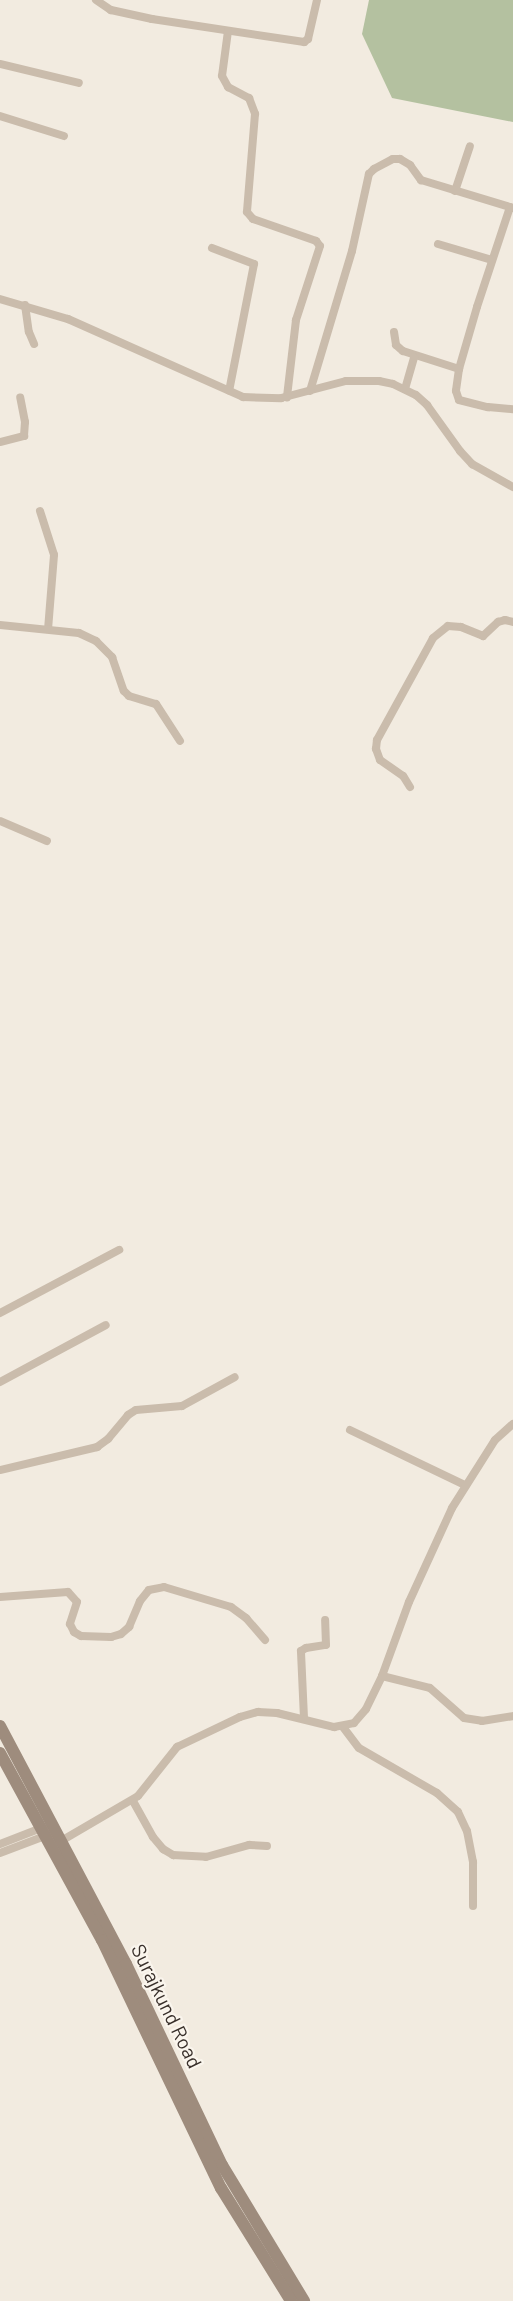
<!DOCTYPE html>
<style>
body{margin:0}
#map{position:relative;width:513px;height:2301px;overflow:hidden;background:#f2ebe0;font-family:Barlow,sans-serif}
div>[style]{position:absolute}
.green>*{inset:0;background:#b4c1a0}
.street>*{height:8px;margin:-4px;padding:0 4px;transform-origin:4px;border-radius:4px;background:#cabcac}
.secondary>*{height:12px;margin:-6px;padding:0 6px;transform-origin:6px;border-radius:6px;background:#9e8c7d}
span{translate:-50% -50%;white-space:nowrap;text-align:center;line-height:1.15;-webkit-text-stroke:4.5px #faf5ed;paint-order:stroke}
.street-label{font-size:20px;color:#39302b}
</style>
<div id="map">
<div class="green">
<i style="clip-path:polygon(369px 0,513px 0,513px 122px,392px 98px,362px 34px)"></i>
</div>
<div class="street">
<i style="left:96px;top:0;width:18px;rotate:34deg"></i>
<i style="left:111px;top:10px;width:42px;rotate:12.4deg"></i>
<i style="left:152px;top:19px;width:154px;rotate:8.6deg"></i>
<i style="left:304px;top:42px;width:5px;rotate:-37deg"></i>
<i style="left:308px;top:39px;width:40px;rotate:-77deg"></i>
<i style="left:228px;top:31px;width:45px;rotate:97.6deg"></i>
<i style="left:222px;top:76px;width:13px;rotate:61deg"></i>
<i style="left:228px;top:87px;width:24px;rotate:28deg"></i>
<i style="left:249px;top:98px;width:17px;rotate:69deg"></i>
<i style="left:255px;top:114px;width:98px;rotate:94.7deg"></i>
<i style="left:247px;top:212px;width:9px;rotate:49deg"></i>
<i style="left:253px;top:219px;width:67px;rotate:19.2deg"></i>
<i style="left:316px;top:241px;width:6px;rotate:51deg"></i>
<i style="left:320px;top:246px;width:78px;rotate:108deg"></i>
<i style="left:296px;top:320px;width:78px;rotate:96.7deg"></i>
<i style="left:0;top:64px;width:81px;rotate:13.5deg"></i>
<i style="left:0;top:116px;width:67px;rotate:17.4deg"></i>
<i style="left:455px;top:191px;width:47px;rotate:-71.6deg"></i>
<i style="left:510px;top:207px;width:105px;rotate:108.3deg"></i>
<i style="left:477px;top:307px;width:65px;rotate:106.2deg"></i>
<i style="left:459px;top:369px;width:22px;rotate:98deg"></i>
<i style="left:456px;top:391px;width:9px;rotate:72deg"></i>
<i style="left:459px;top:400px;width:30px;rotate:14deg"></i>
<i style="left:488px;top:407px;width:25px;rotate:5deg"></i>
<i style="left:438px;top:244px;width:56px;rotate:16.5deg"></i>
<i style="left:212px;top:248px;width:45px;rotate:20.9deg"></i>
<i style="left:254px;top:264px;width:129px;rotate:101.1deg"></i>
<i style="left:0;top:299px;width:71px;rotate:16.4deg"></i>
<i style="left:68px;top:319px;width:192px;rotate:24deg"></i>
<i style="left:243px;top:397px;width:38px;rotate:2deg"></i>
<i style="left:281px;top:398px;width:67px;rotate:-14.7deg"></i>
<i style="left:346px;top:381px;width:33px"></i>
<i style="left:379px;top:381px;width:14px;rotate:12deg"></i>
<i style="left:393px;top:384px;width:25px;rotate:26deg"></i>
<i style="left:416px;top:395px;width:15px;rotate:42deg"></i>
<i style="left:427px;top:405px;width:57px;rotate:54.3deg"></i>
<i style="left:460px;top:451px;width:18px;rotate:47deg"></i>
<i style="left:472px;top:464px;width:47px;rotate:29.3deg"></i>
<i style="left:25px;top:305px;width:27px;rotate:82deg"></i>
<i style="left:29px;top:332px;width:13px;rotate:67deg"></i>
<i style="left:394px;top:332px;width:13px;rotate:81deg"></i>
<i style="left:396px;top:345px;width:9px;rotate:41deg"></i>
<i style="left:403px;top:351px;width:59px;rotate:17.8deg"></i>
<i style="left:405px;top:389px;width:33px;rotate:-74deg"></i>
<i style="left:310px;top:391px;width:146px;rotate:-73.3deg"></i>
<i style="left:352px;top:251px;width:79px;rotate:-77.6deg"></i>
<i style="left:369px;top:174px;width:7px;rotate:-45deg"></i>
<i style="left:374px;top:169px;width:21px;rotate:-28deg"></i>
<i style="left:393px;top:159px;width:7px"></i>
<i style="left:400px;top:159px;width:12px;rotate:31deg"></i>
<i style="left:410px;top:165px;width:19px;rotate:54deg"></i>
<i style="left:421px;top:180px;width:96px;rotate:16.9deg"></i>
<i style="left:0;top:442px;width:25px;rotate:-14deg"></i>
<i style="left:24px;top:436px;width:14px;rotate:-86deg"></i>
<i style="left:25px;top:422px;width:25px;rotate:-101deg"></i>
<i style="left:40px;top:511px;width:46px;rotate:72.3deg"></i>
<i style="left:54px;top:555px;width:74px;rotate:94.6deg"></i>
<i style="left:0;top:625px;width:79px;rotate:5.8deg"></i>
<i style="left:79px;top:633px;width:19px;rotate:25deg"></i>
<i style="left:96px;top:641px;width:23px;rotate:45deg"></i>
<i style="left:112px;top:657px;width:36px;rotate:71deg"></i>
<i style="left:124px;top:691px;width:7px;rotate:45deg"></i>
<i style="left:129px;top:696px;width:28px;rotate:17deg"></i>
<i style="left:156px;top:704px;width:44px;rotate:57deg"></i>
<i style="left:410px;top:787px;width:13px;rotate:-122deg"></i>
<i style="left:403px;top:776px;width:28px;rotate:-145deg"></i>
<i style="left:380px;top:760px;width:12px;rotate:-110deg"></i>
<i style="left:376px;top:749px;width:9px;rotate:-84deg"></i>
<i style="left:377px;top:740px;width:116px;rotate:-61.2deg"></i>
<i style="left:433px;top:638px;width:19px;rotate:-39deg"></i>
<i style="left:448px;top:626px;width:13px;rotate:4deg"></i>
<i style="left:461px;top:627px;width:24px;rotate:22deg"></i>
<i style="left:483px;top:636px;width:21px;rotate:-43deg"></i>
<i style="left:498px;top:622px;width:7px;rotate:-16deg"></i>
<i style="left:505px;top:620px;width:8px;rotate:14deg"></i>
<i style="left:0;top:821px;width:51px;rotate:23.1deg"></i>
<i style="left:0;top:1313px;width:135px;rotate:-27.9deg"></i>
<i style="left:0;top:1382px;width:120px;rotate:-28.3deg"></i>
<i style="left:350px;top:1430px;width:127px;rotate:25.6deg"></i>
<i style="left:0;top:1470px;width:100px;rotate:-13.3deg"></i>
<i style="left:97px;top:1447px;width:14px;rotate:-36deg"></i>
<i style="left:108px;top:1439px;width:31px;rotate:-50deg"></i>
<i style="left:128px;top:1415px;width:9px;rotate:-32deg"></i>
<i style="left:136px;top:1410px;width:46px;rotate:-5deg"></i>
<i style="left:182px;top:1406px;width:60px;rotate:-28.7deg"></i>
<i style="left:0;top:1597px;width:68px;rotate:-4.2deg"></i>
<i style="left:68px;top:1592px;width:13px;rotate:48deg"></i>
<i style="left:77px;top:1602px;width:23px;rotate:108deg"></i>
<i style="left:70px;top:1624px;width:9px;rotate:63deg"></i>
<i style="left:74px;top:1632px;width:8px;rotate:30deg"></i>
<i style="left:81px;top:1636px;width:30px;rotate:2deg"></i>
<i style="left:111px;top:1637px;width:10px;rotate:-17deg"></i>
<i style="left:121px;top:1634px;width:11px;rotate:-41deg"></i>
<i style="left:129px;top:1627px;width:28px;rotate:-67deg"></i>
<i style="left:140px;top:1601px;width:14px;rotate:-51deg"></i>
<i style="left:149px;top:1590px;width:15px;rotate:-11deg"></i>
<i style="left:164px;top:1587px;width:70px;rotate:16.6deg"></i>
<i style="left:231px;top:1607px;width:19px;rotate:36deg"></i>
<i style="left:246px;top:1618px;width:29px;rotate:49deg"></i>
<i style="left:382px;top:1676px;width:49px;rotate:14deg"></i>
<i style="left:430px;top:1688px;width:45px;rotate:41.4deg"></i>
<i style="left:464px;top:1718px;width:18px;rotate:9deg"></i>
<i style="left:482px;top:1721px;width:31px;rotate:-9deg"></i>
<i style="left:304px;top:1718px;width:67px;rotate:-92.6deg"></i>
<i style="left:301px;top:1651px;width:6px;rotate:-31deg"></i>
<i style="left:306px;top:1648px;width:20px;rotate:-9deg"></i>
<i style="left:326px;top:1645px;width:25px;rotate:-92deg"></i>
<i style="left:343px;top:1727px;width:26px;rotate:53deg"></i>
<i style="left:359px;top:1748px;width:90px;rotate:30deg"></i>
<i style="left:437px;top:1793px;width:28px;rotate:42deg"></i>
<i style="left:458px;top:1812px;width:21px;rotate:65deg"></i>
<i style="left:467px;top:1831px;width:32px;rotate:79deg"></i>
<i style="left:473px;top:1862px;width:44px;rotate:90deg"></i>
<i style="left:133px;top:1801px;width:41px;rotate:60.9deg"></i>
<i style="left:153px;top:1837px;width:16px;rotate:50deg"></i>
<i style="left:163px;top:1849px;width:12px;rotate:31deg"></i>
<i style="left:173px;top:1855px;width:33px;rotate:3deg"></i>
<i style="left:206px;top:1857px;width:45px;rotate:-15.6deg"></i>
<i style="left:249px;top:1845px;width:18px;rotate:3deg"></i>
<i style="left:61px;top:1841px;width:89px;rotate:-30.3deg"></i>
<i style="left:138px;top:1796px;width:63px;rotate:-51.5deg"></i>
<i style="left:177px;top:1747px;width:70px;rotate:-25.5deg"></i>
<i style="left:240px;top:1717px;width:19px;rotate:-16deg"></i>
<i style="left:258px;top:1712px;width:19px;rotate:3deg"></i>
<i style="left:277px;top:1713px;width:59px;rotate:13.8deg"></i>
<i style="left:334px;top:1727px;width:20px;rotate:-11deg"></i>
<i style="left:354px;top:1723px;width:18px;rotate:-49deg"></i>
<i style="left:366px;top:1709px;width:37px;rotate:-64deg"></i>
<i style="left:382px;top:1676px;width:79px;rotate:-70deg"></i>
<i style="left:409px;top:1602px;width:103px;rotate:-65.4deg"></i>
<i style="left:452px;top:1508px;width:80px;rotate:-57.7deg"></i>
<i style="left:495px;top:1440px;width:24px;rotate:-42deg"></i>
<i style="left:0;top:1844px;width:47px;rotate:-21.1deg"></i>
<i style="left:0;top:1853px;width:53px;rotate:-20.8deg"></i>
</div>
<div class="secondary">
<i style="left:0;top:1726px;width:269px;rotate:62.1deg"></i>
<i style="left:126px;top:1964px;width:223px;rotate:64.5deg"></i>
<i style="left:222px;top:2165px;width:159px;rotate:58.9deg"></i>
<i style="left:0;top:1753px;width:213px;rotate:61.4deg"></i>
<i style="left:102px;top:1940px;width:275px;rotate:64.4deg"></i>
<i style="left:221px;top:2188px;width:133px;rotate:58.2deg"></i>
</div>
<div class="street-label">
<span style="left:167px;top:2006px;rotate:64deg">Surajkund Road</span>
</div>
</div>
